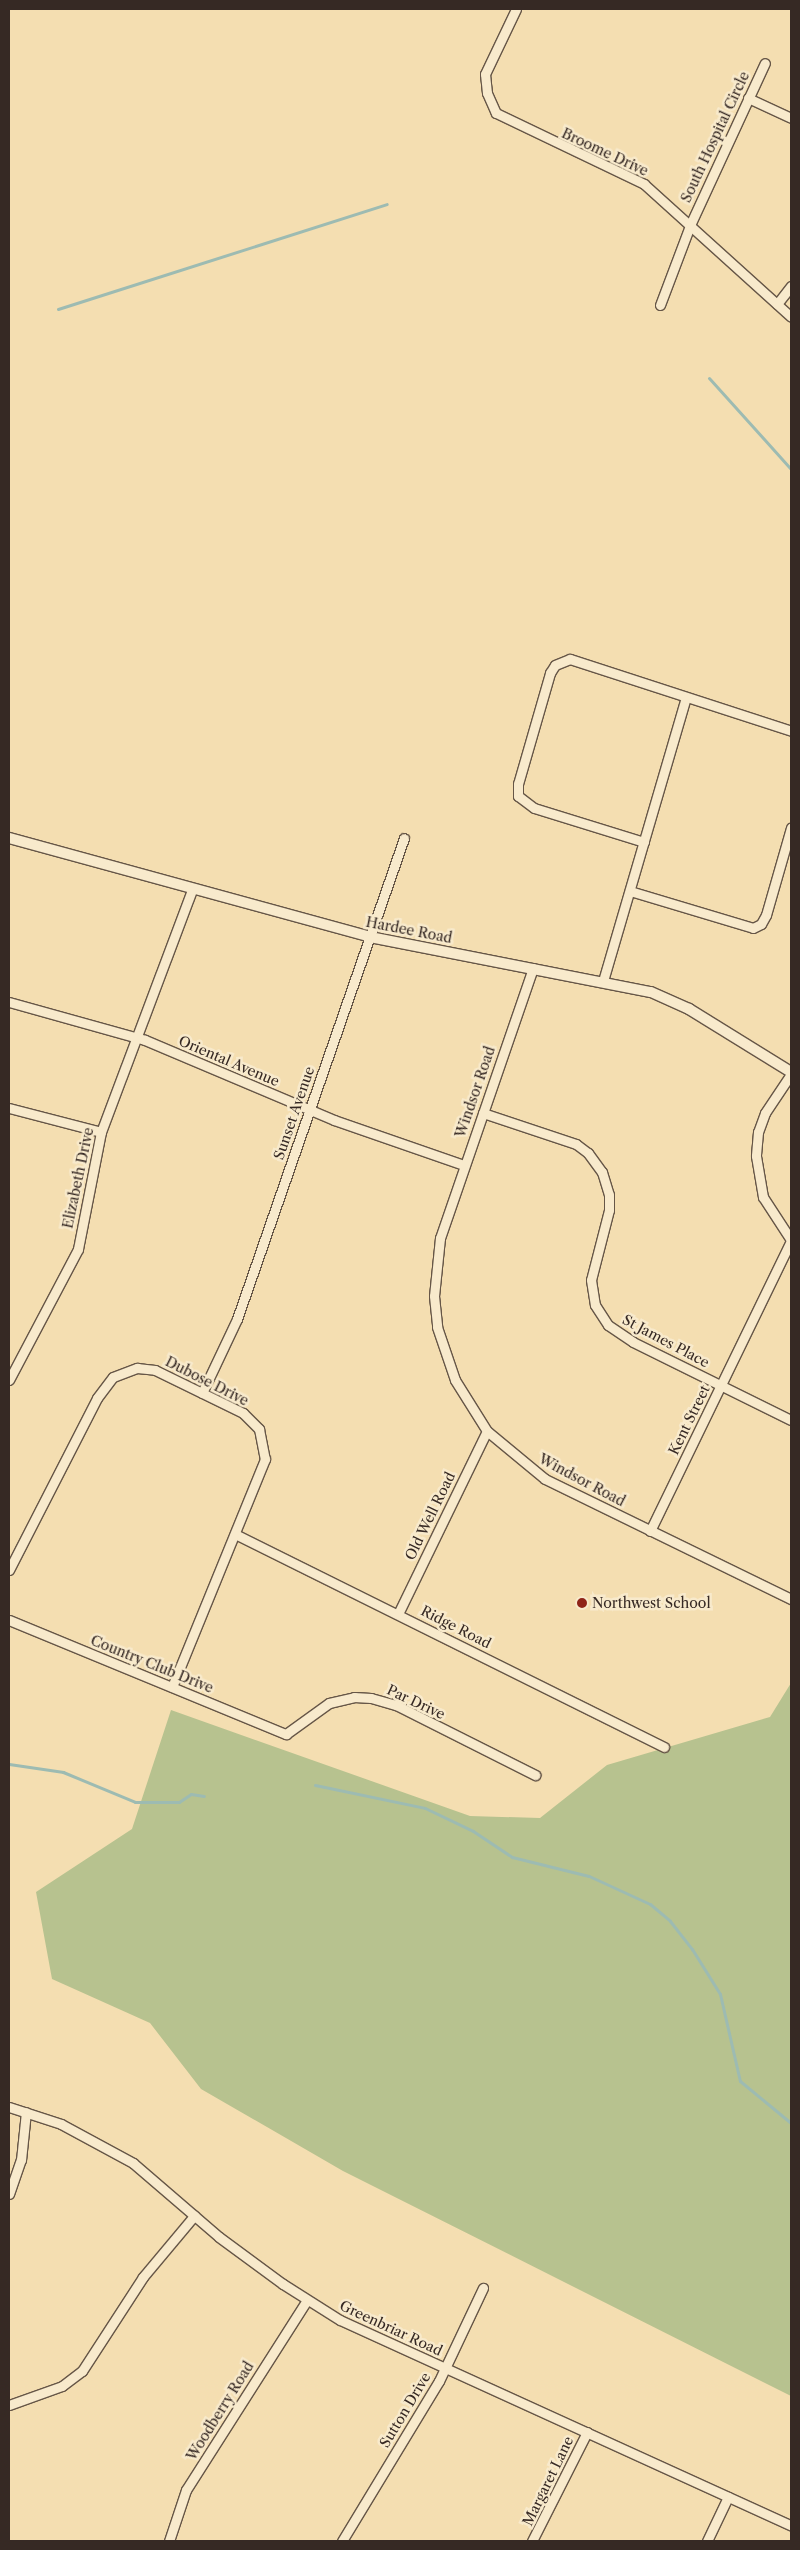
<!DOCTYPE html>
<style>
body{margin:0}
#map{position:relative;width:800px;height:2550px;overflow:hidden;background:#f4deb1;font-family:"Libre Caslon Text",serif}
div>[style]{position:absolute}
.green>*{inset:0;background:#b7c28f}
.stream>*{height:3px;margin:-1.5px;padding:0 1.5px;transform-origin:1.5px;border-radius:1.5px;background:#9dbbb2}
.roads{filter:drop-shadow(1px 0 #665647) drop-shadow(-1px 0 #665647) drop-shadow(0 1px #665647) drop-shadow(0 -1px #665647)}
.minor>*{height:9px;margin:-4.5px;padding:0 4.5px;transform-origin:4.5px;border-radius:4.5px;background:#f8eacc}
.tertiary>*{height:10px;margin:-5px;padding:0 5px;transform-origin:5px;border-radius:5px;background:#f8eacc}
.dots>*{width:14px;height:14px;translate:-50% -50%;box-sizing:border-box;border:2px solid #f8eacc;border-radius:50%}
span{translate:-50% -50%;white-space:nowrap;text-align:center;line-height:1.15;-webkit-text-stroke:5px #f8eacc;paint-order:stroke}
.street-label{font-size:14px;color:#362924}
.poi-label{font-size:14px;color:#362924}
.left{translate:0 -50%;text-align:left}
.frame{position:absolute;inset:0;border:10px solid #362924;pointer-events:none}
</style>
<div id="map">
<div class="green">
<i style="clip-path:polygon(791px 1683px,791px 2396px,343px 2171px,201px 2089px,150px 2023px,52px 1979px,36px 1892px,132px 1829px,171px 1710px,470px 1816px,540px 1818px,607px 1765px,770px 1717px)"></i>
</div>
<div class="stream">
<i style="left:58px;top:309px;width:345px;rotate:-17.7deg"></i>
<i style="left:709px;top:378px;width:122px;rotate:48deg"></i>
<i style="left:9px;top:1764px;width:55px;rotate:8.4deg"></i>
<i style="left:63px;top:1772px;width:78px;rotate:22.6deg"></i>
<i style="left:135px;top:1802px;width:44px"></i>
<i style="left:179px;top:1802px;width:14px;rotate:-34deg"></i>
<i style="left:191px;top:1794px;width:13px;rotate:9deg"></i>
<i style="left:315px;top:1785px;width:112px;rotate:11.8deg"></i>
<i style="left:425px;top:1808px;width:53px;rotate:25.6deg"></i>
<i style="left:473px;top:1831px;width:47px;rotate:33.7deg"></i>
<i style="left:512px;top:1857px;width:79px;rotate:13.9deg"></i>
<i style="left:589px;top:1876px;width:67px;rotate:24.7deg"></i>
<i style="left:650px;top:1904px;width:26px;rotate:40deg"></i>
<i style="left:670px;top:1921px;width:36px;rotate:52deg"></i>
<i style="left:692px;top:1949px;width:53px;rotate:58.1deg"></i>
<i style="left:720px;top:1994px;width:89px;rotate:77.1deg"></i>
<i style="left:740px;top:2081px;width:66px;rotate:39.5deg"></i>
</div>
<div class="roads">
<div class="minor">
<i style="left:516px;top:9px;width:72px;rotate:115.5deg"></i>
<i style="left:485px;top:74px;width:19px;rotate:84deg"></i>
<i style="left:487px;top:93px;width:22px;rotate:66deg"></i>
<i style="left:496px;top:113px;width:164px;rotate:25.6deg"></i>
<i style="left:644px;top:184px;width:198px;rotate:42.1deg"></i>
<i style="left:748px;top:98px;width:47px;rotate:24.9deg"></i>
<i style="left:777px;top:304px;width:23px;rotate:-52deg"></i>
<i style="left:660px;top:305px;width:88px;rotate:-69.3deg"></i>
<i style="left:691px;top:223px;width:176px;rotate:-65.2deg"></i>
<i style="left:644px;top:842px;width:115px;rotate:-162.8deg"></i>
<i style="left:534px;top:808px;width:20px;rotate:-143deg"></i>
<i style="left:518px;top:796px;width:12px;rotate:-90deg"></i>
<i style="left:518px;top:784px;width:116px;rotate:-73.9deg"></i>
<i style="left:550px;top:673px;width:9px;rotate:-58deg"></i>
<i style="left:555px;top:665px;width:16px;rotate:-22deg"></i>
<i style="left:570px;top:659px;width:232px;rotate:18deg"></i>
<i style="left:630px;top:891px;width:128px;rotate:16.7deg"></i>
<i style="left:753px;top:928px;width:9px;rotate:-27deg"></i>
<i style="left:761px;top:924px;width:10px;rotate:-61deg"></i>
<i style="left:766px;top:915px;width:91px;rotate:-74deg"></i>
<i style="left:533px;top:968px;width:286px;rotate:109deg"></i>
<i style="left:440px;top:1238px;width:58px;rotate:95.9deg"></i>
<i style="left:434px;top:1296px;width:31px;rotate:84deg"></i>
<i style="left:437px;top:1327px;width:56px;rotate:71.2deg"></i>
<i style="left:455px;top:1380px;width:60px;rotate:57.9deg"></i>
<i style="left:487px;top:1431px;width:75px;rotate:39.6deg"></i>
<i style="left:545px;top:1479px;width:274px;rotate:26deg"></i>
<i style="left:603px;top:981px;width:295px;rotate:-73.7deg"></i>
<i style="left:9px;top:1002px;width:141px;rotate:15.6deg"></i>
<i style="left:145px;top:1040px;width:205px;rotate:22.9deg"></i>
<i style="left:334px;top:1120px;width:138px;rotate:19.1deg"></i>
<i style="left:791px;top:1074px;width:47px;rotate:123.7deg"></i>
<i style="left:765px;top:1113px;width:20px;rotate:110deg"></i>
<i style="left:758px;top:1132px;width:24px;rotate:95deg"></i>
<i style="left:756px;top:1156px;width:42px;rotate:80.3deg"></i>
<i style="left:763px;top:1197px;width:51px;rotate:56.9deg"></i>
<i style="left:9px;top:1108px;width:95px;rotate:14.6deg"></i>
<i style="left:483px;top:1113px;width:98px;rotate:18.4deg"></i>
<i style="left:576px;top:1144px;width:15px;rotate:37deg"></i>
<i style="left:588px;top:1153px;width:24px;rotate:54deg"></i>
<i style="left:602px;top:1172px;width:24px;rotate:73deg"></i>
<i style="left:609px;top:1195px;width:15px;rotate:90deg"></i>
<i style="left:609px;top:1210px;width:72px;rotate:104.4deg"></i>
<i style="left:591px;top:1280px;width:25px;rotate:81deg"></i>
<i style="left:595px;top:1305px;width:24px;rotate:57deg"></i>
<i style="left:608px;top:1325px;width:30px;rotate:34deg"></i>
<i style="left:633px;top:1342px;width:176px;rotate:26.3deg"></i>
<i style="left:9px;top:1380px;width:148px;rotate:-62.2deg"></i>
<i style="left:78px;top:1249px;width:119px;rotate:-78.9deg"></i>
<i style="left:101px;top:1132px;width:259px;rotate:-69.4deg"></i>
<i style="left:202px;top:1393px;width:82px;rotate:-64.7deg"></i>
<i style="left:237px;top:1319px;width:509px;rotate:-70.85deg"></i>
<i style="left:650px;top:1531px;width:322px;rotate:-64.1deg"></i>
<i style="left:235px;top:1534px;width:479px;rotate:26.4deg"></i>
<i style="left:9px;top:1570px;width:193px;rotate:-62.9deg"></i>
<i style="left:97px;top:1398px;width:26px;rotate:-53deg"></i>
<i style="left:113px;top:1377px;width:26px;rotate:-21deg"></i>
<i style="left:137px;top:1368px;width:18px;rotate:6deg"></i>
<i style="left:155px;top:1370px;width:98px;rotate:26deg"></i>
<i style="left:243px;top:1413px;width:23px;rotate:45deg"></i>
<i style="left:259px;top:1429px;width:31px;rotate:79deg"></i>
<i style="left:265px;top:1459px;width:246px;rotate:112.2deg"></i>
<i style="left:398px;top:1614px;width:203px;rotate:-64.1deg"></i>
<i style="left:9px;top:1620px;width:300px;rotate:22.4deg"></i>
<i style="left:286px;top:1734px;width:53px;rotate:-35.8deg"></i>
<i style="left:329px;top:1703px;width:26px;rotate:-13deg"></i>
<i style="left:354px;top:1697px;width:17px;rotate:3deg"></i>
<i style="left:371px;top:1698px;width:26px;rotate:16deg"></i>
<i style="left:396px;top:1705px;width:156px;rotate:26.7deg"></i>
<i style="left:9px;top:2107px;width:55px;rotate:18.1deg"></i>
<i style="left:61px;top:2124px;width:82px;rotate:28.4deg"></i>
<i style="left:133px;top:2163px;width:113px;rotate:40.7deg"></i>
<i style="left:219px;top:2237px;width:79px;rotate:36.3deg"></i>
<i style="left:283px;top:2284px;width:67px;rotate:32.3deg"></i>
<i style="left:340px;top:2320px;width:496px;rotate:24.5deg"></i>
<i style="left:9px;top:2194px;width:36px;rotate:-71deg"></i>
<i style="left:21px;top:2160px;width:48px;rotate:-84.1deg"></i>
<i style="left:9px;top:2405px;width:56px;rotate:-19.7deg"></i>
<i style="left:62px;top:2386px;width:25px;rotate:-37deg"></i>
<i style="left:82px;top:2371px;width:112px;rotate:-57deg"></i>
<i style="left:143px;top:2277px;width:80px;rotate:-50.1deg"></i>
<i style="left:169px;top:2541px;width:54px;rotate:-71.6deg"></i>
<i style="left:186px;top:2490px;width:225px;rotate:-57.5deg"></i>
<i style="left:342px;top:2541px;width:187px;rotate:-58.8deg"></i>
<i style="left:439px;top:2381px;width:103px;rotate:-64.7deg"></i>
<i style="left:532px;top:2541px;width:122px;rotate:-63.2deg"></i>
<i style="left:707px;top:2541px;width:49px;rotate:-64.5deg"></i>
</div>
<div class="tertiary">
<i style="left:9px;top:838px;width:374px;rotate:15.3deg"></i>
<i style="left:370px;top:937px;width:286px;rotate:11.1deg"></i>
<i style="left:651px;top:992px;width:42px;rotate:24.1deg"></i>
<i style="left:689px;top:1009px;width:120px;rotate:31.7deg"></i>
</div>
</div>
<div class="dots">
<i style="left:582px;top:1603px;background:#8f2418"></i>
</div>
<div class="street-label">
<span style="left:715px;top:137px;rotate:-65deg">South Hospital Circle</span>
<span style="left:605px;top:152px;rotate:25deg">Broome Drive</span>
<span style="left:409px;top:930px;rotate:11deg">Hardee Road</span>
<span style="left:229px;top:1061px;rotate:23deg">Oriental Avenue</span>
<span style="left:475px;top:1092px;rotate:-71deg">Windsor Road</span>
<span style="left:294px;top:1113px;rotate:-71deg">Sunset Avenue</span>
<span style="left:78px;top:1178px;rotate:-78deg">Elizabeth Drive</span>
<span style="left:666px;top:1341px;rotate:28deg">St James Place</span>
<span style="left:207px;top:1381px;rotate:27deg">Dubose Drive</span>
<span style="left:689px;top:1420px;rotate:-64deg">Kent Street</span>
<span style="left:582px;top:1480px;rotate:28deg">Windsor Road</span>
<span style="left:430px;top:1516px;rotate:-64deg">Old Well Road</span>
<span style="left:456px;top:1627px;rotate:27deg">Ridge Road</span>
<span style="left:152px;top:1664px;rotate:22deg">Country Club Drive</span>
<span style="left:416px;top:1702px;rotate:25deg">Par Drive</span>
<span style="left:391px;top:2328px;rotate:25deg">Greenbriar Road</span>
<span style="left:405px;top:2410px;rotate:-59deg">Sutton Drive</span>
<span style="left:220px;top:2411px;rotate:-58deg">Woodberry Road</span>
<span style="left:548px;top:2481px;rotate:-64deg">Margaret Lane</span>
</div>
<div class="poi-label">
<span class="left" style="left:592px;top:1603px">Northwest School</span>
</div>
<div class="frame"></div>
</div>
